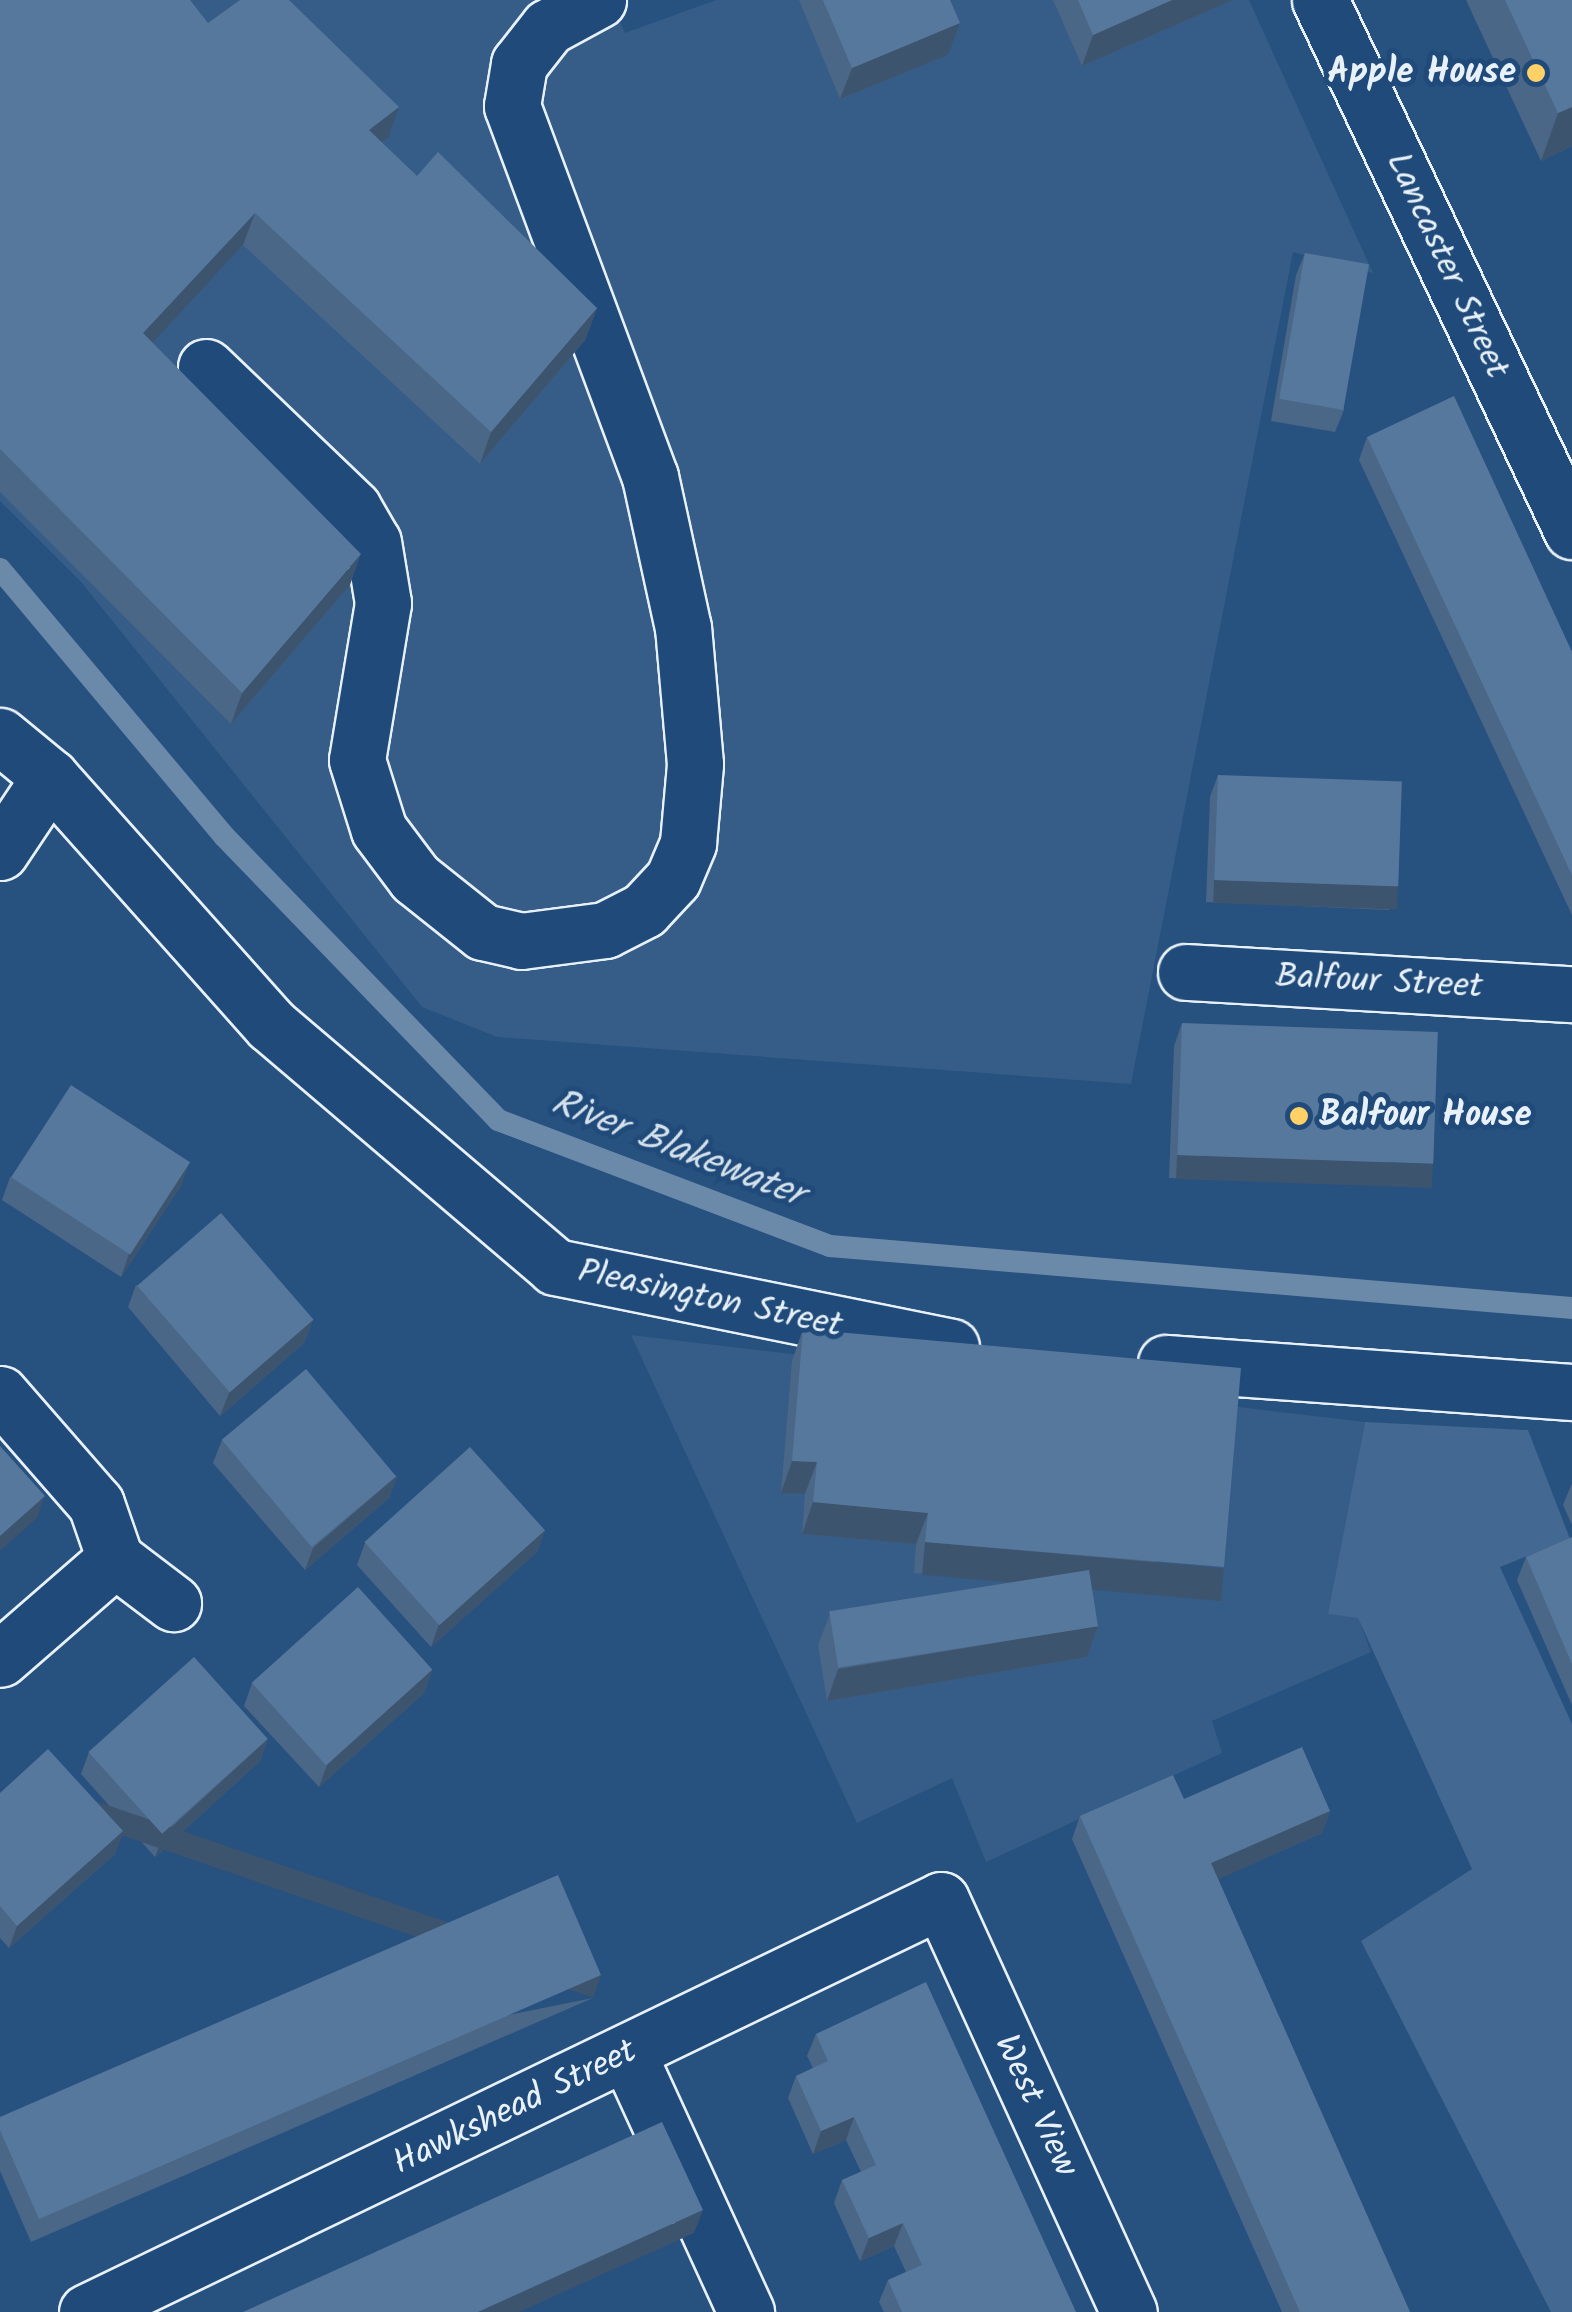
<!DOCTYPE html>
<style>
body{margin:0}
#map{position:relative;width:1572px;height:2312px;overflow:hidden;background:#27517f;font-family:Kalam,sans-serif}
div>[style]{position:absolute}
.built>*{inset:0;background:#355d88}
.green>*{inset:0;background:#436891}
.stream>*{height:22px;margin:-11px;padding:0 11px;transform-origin:11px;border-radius:11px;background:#6b8aaa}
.roads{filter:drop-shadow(2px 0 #e8f1f8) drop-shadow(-2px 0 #e8f1f8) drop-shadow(0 2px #e8f1f8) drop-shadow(0 -2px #e8f1f8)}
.minor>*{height:55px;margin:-27.5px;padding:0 27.5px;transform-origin:27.5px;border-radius:27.5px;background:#1f4a7a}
.wall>*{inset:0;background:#4b6787}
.shaded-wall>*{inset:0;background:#3d546e;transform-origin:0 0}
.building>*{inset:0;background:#57789d;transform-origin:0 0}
.dots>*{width:28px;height:28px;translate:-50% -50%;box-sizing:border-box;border:5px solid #1f4a7a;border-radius:50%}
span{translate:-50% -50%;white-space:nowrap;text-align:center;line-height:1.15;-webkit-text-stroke:10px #1f4a7a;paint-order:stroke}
.poi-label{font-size:35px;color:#e8f1f8;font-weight:700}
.right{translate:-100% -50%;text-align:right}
.left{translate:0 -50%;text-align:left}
.street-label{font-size:35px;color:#e8f1f8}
.water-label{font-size:38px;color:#d5e2ec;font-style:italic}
</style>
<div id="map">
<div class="built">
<i style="clip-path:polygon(0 0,610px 0,625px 33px,716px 0,1249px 0,1373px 273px,1293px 252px,1131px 1084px,497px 1037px,422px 1007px,82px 583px,0 501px)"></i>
<i style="clip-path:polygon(631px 1335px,1365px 1422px,1329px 1613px,1358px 1617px,1371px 1652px,1212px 1721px,1222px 1753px,986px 1862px,952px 1778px,857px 1823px)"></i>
</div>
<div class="green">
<i style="clip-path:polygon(1365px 1422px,1528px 1430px,1570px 1539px,1500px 1567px,1572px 1724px,1572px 2312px,1551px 2312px,1361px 1941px,1472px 1869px,1358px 1618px,1328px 1614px)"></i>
</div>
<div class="stream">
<i style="left:0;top:569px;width:349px;rotate:50deg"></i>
<i style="left:224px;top:836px;width:395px;rotate:46deg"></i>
<i style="left:498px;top:1120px;width:355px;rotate:20.8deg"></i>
<i style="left:830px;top:1246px;width:745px;rotate:4.78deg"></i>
</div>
<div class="roads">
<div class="minor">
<i style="left:1320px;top:0;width:588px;rotate:64.61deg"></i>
<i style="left:206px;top:367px;width:204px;rotate:43.8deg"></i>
<i style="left:353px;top:508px;width:39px;rotate:60deg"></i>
<i style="left:373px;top:542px;width:62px;rotate:80.7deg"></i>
<i style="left:383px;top:603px;width:159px;rotate:99.4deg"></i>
<i style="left:357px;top:760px;width:73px;rotate:72.6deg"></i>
<i style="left:379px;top:830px;width:60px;rotate:53.1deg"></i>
<i style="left:415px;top:878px;width:87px;rotate:38.5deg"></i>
<i style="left:483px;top:932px;width:39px;rotate:13deg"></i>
<i style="left:521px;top:941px;width:85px;rotate:-7.5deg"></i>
<i style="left:605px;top:930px;width:44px;rotate:-27.1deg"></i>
<i style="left:644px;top:910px;width:42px;rotate:-46.9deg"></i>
<i style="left:673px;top:879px;width:39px;rotate:-67deg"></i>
<i style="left:688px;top:843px;width:79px;rotate:-84.9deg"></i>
<i style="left:695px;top:764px;width:137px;rotate:-95deg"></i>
<i style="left:683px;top:628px;width:155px;rotate:-102.3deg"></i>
<i style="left:650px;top:477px;width:396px;rotate:-110.4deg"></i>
<i style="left:512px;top:106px;width:43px;rotate:-80.5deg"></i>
<i style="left:519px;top:64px;width:47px;rotate:-51.9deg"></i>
<i style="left:548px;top:27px;width:57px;rotate:-28.4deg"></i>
<i style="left:0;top:736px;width:65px;rotate:39.4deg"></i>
<i style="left:50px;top:777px;width:332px;rotate:48.3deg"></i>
<i style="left:271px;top:1025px;width:373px;rotate:40.4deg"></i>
<i style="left:555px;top:1267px;width:404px;rotate:11.4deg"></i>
<i style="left:0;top:852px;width:90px;rotate:-56.3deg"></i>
<i style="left:1186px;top:972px;width:387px;rotate:3.3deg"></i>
<i style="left:1166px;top:1363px;width:407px;rotate:4.1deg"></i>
<i style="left:0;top:1394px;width:146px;rotate:48.9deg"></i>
<i style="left:96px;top:1504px;width:58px;rotate:70.9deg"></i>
<i style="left:115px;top:1559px;width:152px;rotate:139deg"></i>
<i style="left:115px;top:1559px;width:73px;rotate:37.2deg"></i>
<i style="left:628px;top:2054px;width:284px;rotate:65.4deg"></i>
<i style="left:87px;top:2312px;width:948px;rotate:-25.75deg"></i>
<i style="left:941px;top:1900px;width:453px;rotate:65.5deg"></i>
</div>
</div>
<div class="wall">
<i style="clip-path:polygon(0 0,208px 23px,388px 138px,382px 143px,417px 176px,597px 308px,585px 340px,480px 464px,243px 245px,152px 342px,350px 585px,231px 724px,0 492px)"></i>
<i style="clip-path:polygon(799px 0,950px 0,948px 55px,840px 99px)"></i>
<i style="clip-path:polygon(1053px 0,1233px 0,1082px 66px)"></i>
<i style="clip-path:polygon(1466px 0,1572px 0,1572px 146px,1541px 161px)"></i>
<i style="clip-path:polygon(1305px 253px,1344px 410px,1335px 432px,1271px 421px,1296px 275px)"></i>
<i style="clip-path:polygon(1367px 437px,1572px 652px,1572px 915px,1359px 460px)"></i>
<i style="clip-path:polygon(1218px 775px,1398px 887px,1389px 910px,1206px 902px,1210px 797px)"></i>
<i style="clip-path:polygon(1182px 1023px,1425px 1187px,1169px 1178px,1174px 1046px)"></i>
<i style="clip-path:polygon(10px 1177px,182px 1184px,121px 1277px,2px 1200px)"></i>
<i style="clip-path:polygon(136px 1285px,313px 1320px,304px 1343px,220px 1416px,128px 1307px)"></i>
<i style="clip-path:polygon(803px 1329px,1212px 1599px,1092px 1588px,1098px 1626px,1087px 1657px,827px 1701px,818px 1645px,830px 1614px,1018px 1582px,914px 1573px,916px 1544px,802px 1534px,805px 1494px,781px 1493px,792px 1361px)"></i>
<i style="clip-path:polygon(222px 1440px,397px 1476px,389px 1498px,305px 1570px,213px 1463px)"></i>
<i style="clip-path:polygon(1572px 1483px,1572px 1525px,1563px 1505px)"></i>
<i style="clip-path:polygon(545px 1530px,537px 1552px,431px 1647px,357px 1565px,365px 1543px)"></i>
<i style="clip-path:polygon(1572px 1537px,1572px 1705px,1517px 1580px,1526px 1557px)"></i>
<i style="clip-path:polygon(432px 1670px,424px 1693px,319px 1787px,244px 1706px,252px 1683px)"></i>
<i style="clip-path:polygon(268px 1739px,260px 1761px,155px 1857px,81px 1774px,89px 1752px)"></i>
<i style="clip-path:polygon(0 1793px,123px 1831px,115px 1854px,9px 1948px,0 1938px)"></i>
<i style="clip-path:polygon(1184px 1799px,1330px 1811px,1322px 1833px,1218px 1879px,1410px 2312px,1282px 2312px,1072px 1839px,1080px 1816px)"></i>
<i style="clip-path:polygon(593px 1998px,31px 2242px,0 2171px,0 2117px)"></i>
<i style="clip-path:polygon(816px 2034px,1076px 2312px,884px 2312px,879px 2302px,888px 2280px,906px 2272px,894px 2246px,860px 2261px,834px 2203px,842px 2180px,861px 2172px,846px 2140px,813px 2154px,788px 2098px,796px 2076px,813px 2068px,807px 2056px)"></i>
</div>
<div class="shaded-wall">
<i style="clip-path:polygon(1172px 0,1233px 0,1082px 66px,1093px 35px)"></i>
<i style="clip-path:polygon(960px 23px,948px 55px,840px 99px,852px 68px)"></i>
<i style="clip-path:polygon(399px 107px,388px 138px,357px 161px,369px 130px)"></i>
<i style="clip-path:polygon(1572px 107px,1572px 146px,1541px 161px,1558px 113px)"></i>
<i style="clip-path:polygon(255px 213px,243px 245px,132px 365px,143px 333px)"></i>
<i style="clip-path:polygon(597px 308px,585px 340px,480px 464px,491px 432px)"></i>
<i style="clip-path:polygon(361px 554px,350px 585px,231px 724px,242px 693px)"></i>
<i style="left:1214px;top:880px;width:184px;height:23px;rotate:2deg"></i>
<i style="left:1177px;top:1155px;width:256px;height:24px;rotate:2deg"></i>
<i style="clip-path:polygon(190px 1162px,182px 1184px,121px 1277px,129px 1254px)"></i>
<i style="clip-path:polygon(313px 1320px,304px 1343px,220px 1416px,229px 1393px)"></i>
<i style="clip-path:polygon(792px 1461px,817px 1462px,805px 1494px,781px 1493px)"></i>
<i style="clip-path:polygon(397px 1476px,389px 1498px,305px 1570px,313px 1548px)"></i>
<i style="clip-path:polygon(45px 1496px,37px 1518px,0 1551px,0 1536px)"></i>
<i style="clip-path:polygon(813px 1502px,928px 1513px,916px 1544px,802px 1534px)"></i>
<i style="clip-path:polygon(545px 1530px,537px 1552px,431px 1647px,439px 1624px)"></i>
<i style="left:925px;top:1542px;width:300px;height:33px;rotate:5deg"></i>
<i style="clip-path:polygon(1098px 1626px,1087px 1657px,827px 1701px,838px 1669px)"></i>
<i style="clip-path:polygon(432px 1670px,424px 1693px,319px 1787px,327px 1765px)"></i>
<i style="clip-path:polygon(268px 1739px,260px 1761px,155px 1857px,163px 1835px)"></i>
<i style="clip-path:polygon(1330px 1811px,1322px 1833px,1203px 1886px,1211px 1863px)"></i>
<i style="clip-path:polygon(123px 1831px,115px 1854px,9px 1948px,17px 1926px)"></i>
<i style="left:601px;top:1975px;width:24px;height:613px;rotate:109deg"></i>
<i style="clip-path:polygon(854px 2117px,846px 2140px,813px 2154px,821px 2131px)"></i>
<i style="clip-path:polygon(703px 2210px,694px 2233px,519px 2312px,478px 2312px)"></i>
<i style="clip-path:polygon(903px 2223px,894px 2246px,860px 2261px,869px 2238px)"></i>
</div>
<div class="building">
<i style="clip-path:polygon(0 0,190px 0,208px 23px,240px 0,289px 0,399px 107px,369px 130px,417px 176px,438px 152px,597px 308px,491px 432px,255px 213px,143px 333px,361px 554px,242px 693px,0 449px)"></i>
<i style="clip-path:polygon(823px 0,950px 0,960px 23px,852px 68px)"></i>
<i style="clip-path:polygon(1078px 0,1172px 0,1093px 35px)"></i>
<i style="clip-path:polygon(1505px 0,1572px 0,1572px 107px,1558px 113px)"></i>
<i style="left:1305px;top:253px;width:65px;height:148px;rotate:10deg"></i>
<i style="clip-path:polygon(1454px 396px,1572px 652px,1572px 875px,1367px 437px)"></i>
<i style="left:1218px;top:775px;width:184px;height:105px;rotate:2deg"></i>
<i style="left:1182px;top:1023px;width:256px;height:132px;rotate:2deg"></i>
<i style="left:71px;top:1085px;width:142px;height:110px;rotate:33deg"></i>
<i style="left:221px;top:1213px;width:141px;height:111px;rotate:49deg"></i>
<i style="clip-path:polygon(803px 1329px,1241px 1368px,1224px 1567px,925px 1542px,928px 1513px,813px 1502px,817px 1462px,792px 1461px)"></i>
<i style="left:306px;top:1369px;width:140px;height:110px;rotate:50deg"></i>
<i style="clip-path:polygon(0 1446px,45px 1496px,0 1536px)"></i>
<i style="left:470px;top:1447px;width:112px;height:142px;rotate:48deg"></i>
<i style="clip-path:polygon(1572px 1537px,1572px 1664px,1526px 1557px)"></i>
<i style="left:1089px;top:1570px;width:57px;height:263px;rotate:81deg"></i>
<i style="left:358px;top:1587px;width:111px;height:143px;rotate:48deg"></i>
<i style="left:194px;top:1657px;width:110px;height:142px;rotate:48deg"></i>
<i style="clip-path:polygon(1302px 1747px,1330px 1811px,1211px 1863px,1410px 2312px,1300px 2312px,1080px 1816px,1173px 1775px,1184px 1799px)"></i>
<i style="clip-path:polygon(48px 1749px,123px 1831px,17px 1926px,0 1906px,0 1793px)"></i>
<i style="clip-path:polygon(558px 1875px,601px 1975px,39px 2219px,0 2130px,0 2117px)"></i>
<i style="clip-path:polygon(926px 1982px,1076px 2312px,902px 2312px,888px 2280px,922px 2265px,903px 2223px,869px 2238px,842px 2180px,876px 2165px,854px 2117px,821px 2131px,796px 2076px,828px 2061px,816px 2034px)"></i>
<i style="clip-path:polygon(662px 2122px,703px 2210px,478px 2312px,243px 2312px)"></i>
</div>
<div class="dots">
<i style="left:1536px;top:73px;background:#ffd166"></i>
<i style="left:1299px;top:1116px;background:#ffd166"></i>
</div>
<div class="poi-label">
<span class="right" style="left:1516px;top:73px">Apple House</span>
<span class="left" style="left:1319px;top:1116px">Balfour House</span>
</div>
<div class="street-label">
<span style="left:1446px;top:266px;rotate:65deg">Lancaster Street</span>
<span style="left:1379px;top:983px;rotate:3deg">Balfour Street</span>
<span style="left:710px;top:1300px;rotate:12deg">Pleasington Street</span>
<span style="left:1035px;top:2106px;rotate:65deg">West View</span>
<span style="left:515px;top:2108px;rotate:-26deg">Hawkshead Street</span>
</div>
<div class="water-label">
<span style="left:677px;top:1150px;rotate:21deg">River Blakewater</span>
</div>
</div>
